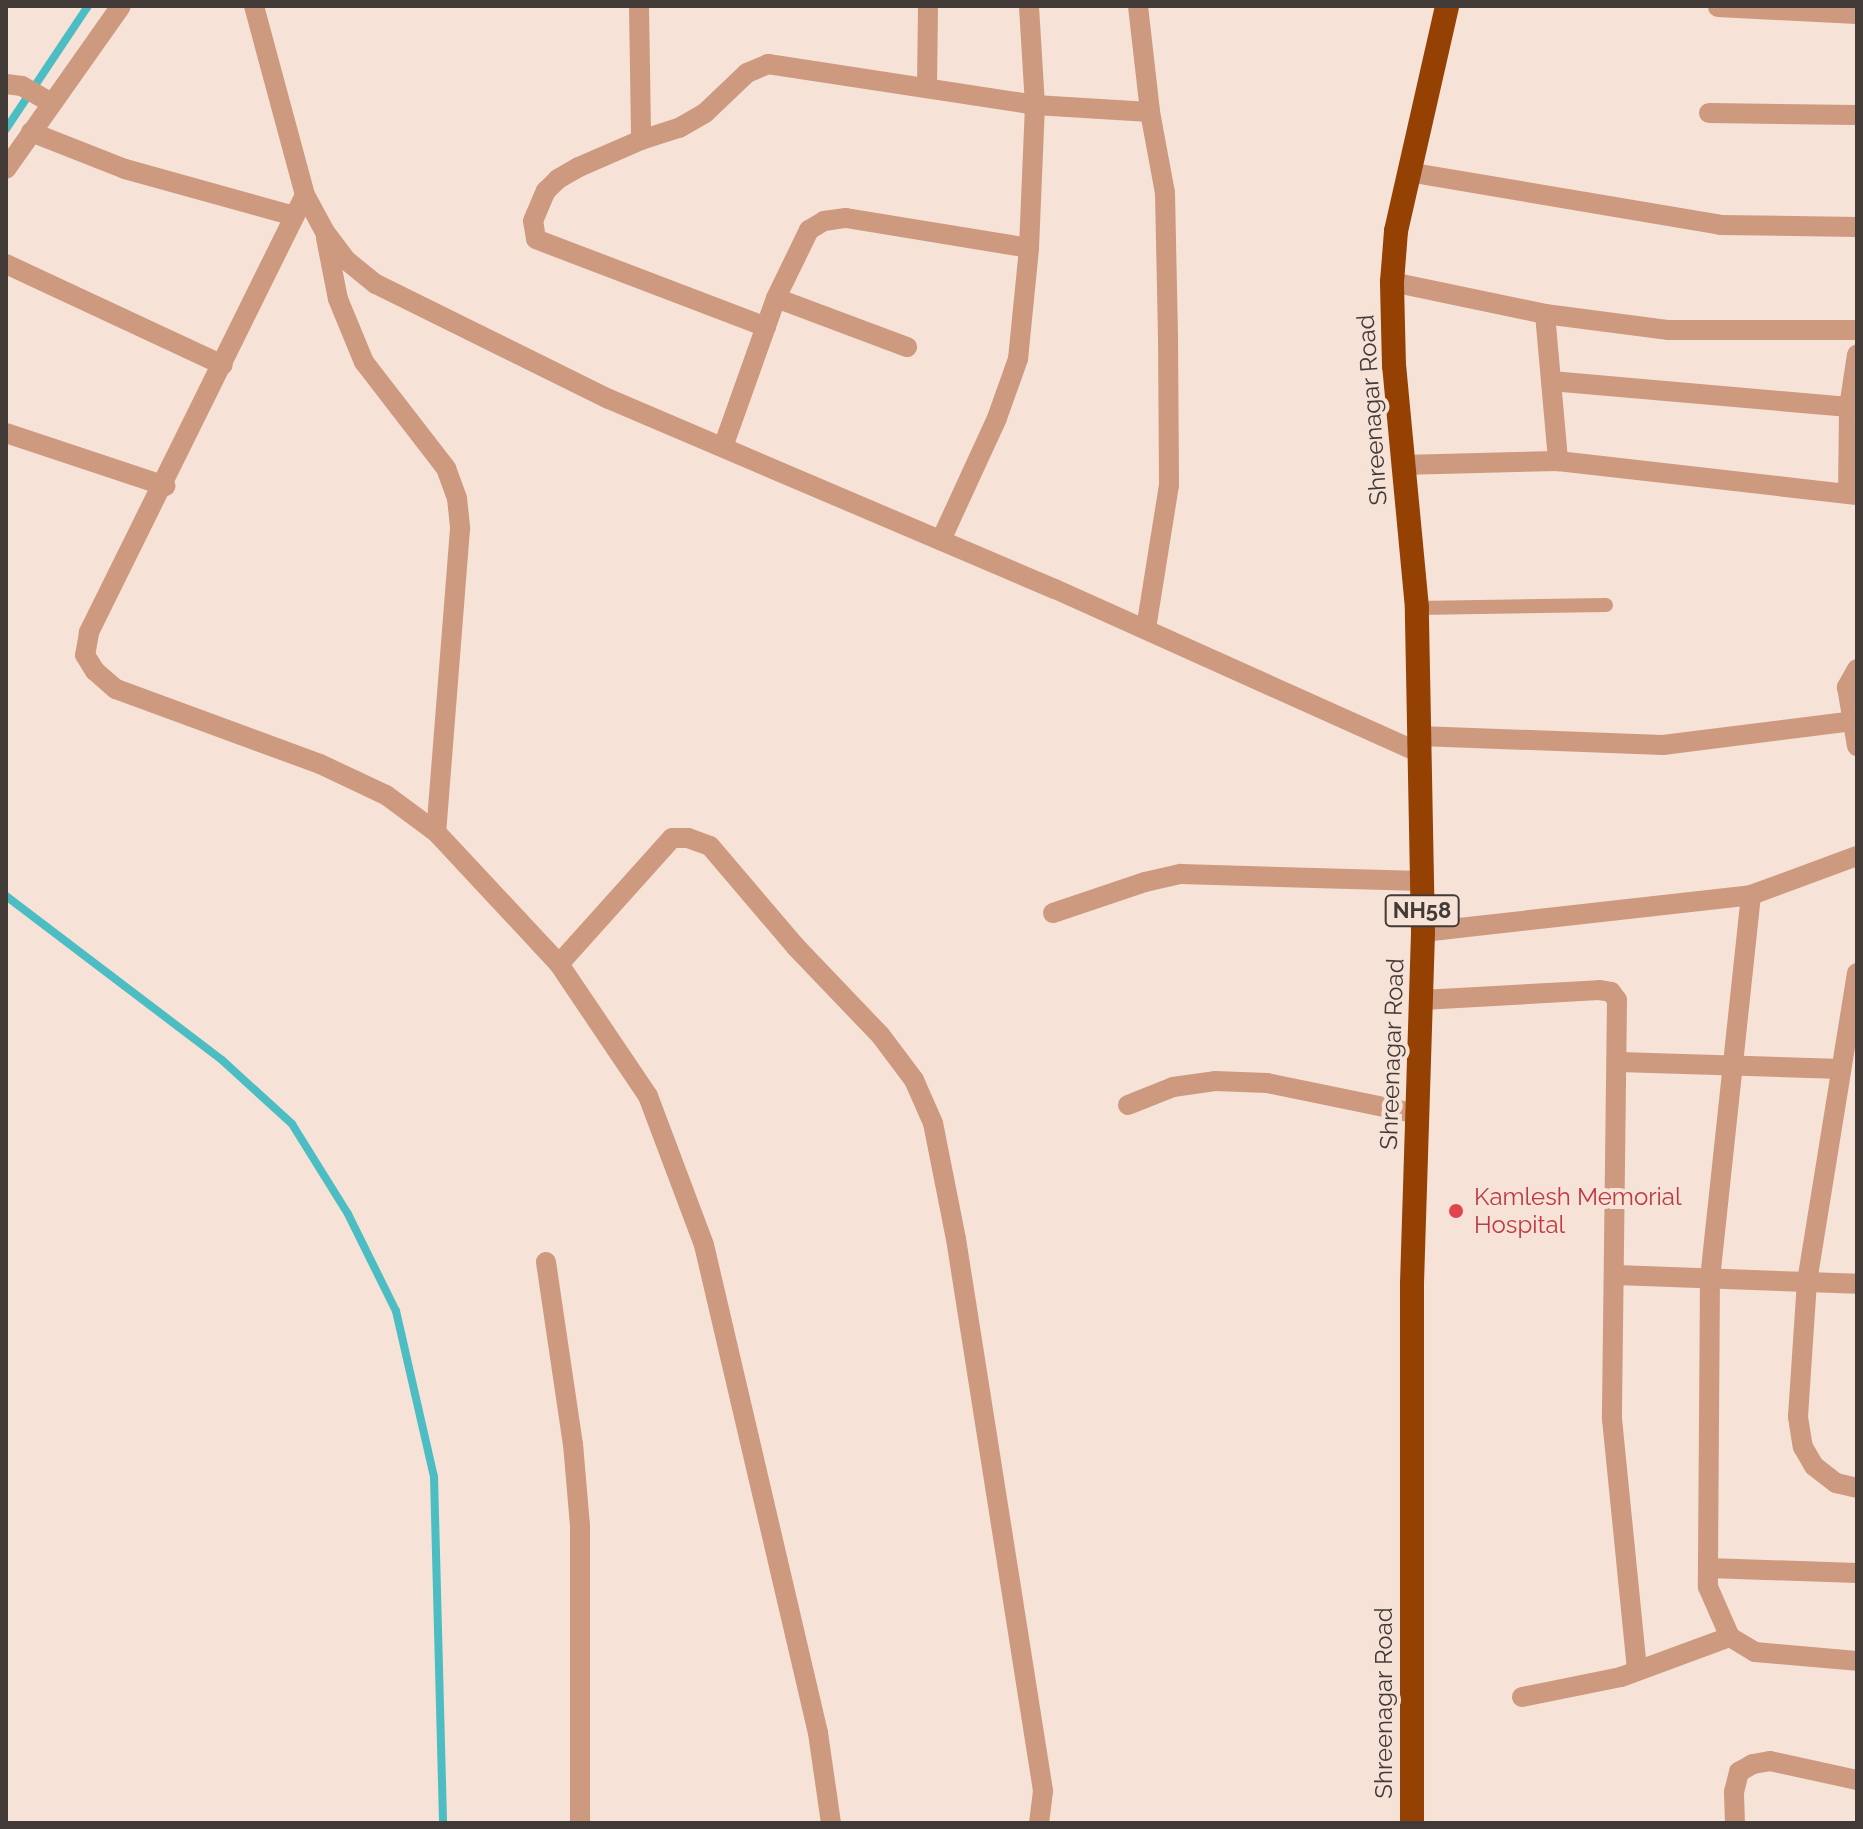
<!DOCTYPE html>
<style>
body{margin:0}
#map{position:relative;width:1863px;height:1829px;overflow:hidden;background:#f6e2d6;font-family:Raleway,sans-serif}
div>[style]{position:absolute}
.stream>*{height:8px;margin:-4px;padding:0 4px;transform-origin:4px;border-radius:4px;background:#4cbdc3}
.lane>*{height:14px;margin:-7px;padding:0 7px;transform-origin:7px;border-radius:7px;background:#cd997f}
.street>*{height:20px;margin:-10px;padding:0 10px;transform-origin:10px;border-radius:10px;background:#cd997f}
.highway>*{height:24px;margin:-12px;padding:0 12px;transform-origin:12px;border-radius:12px;background:#954104}
.dots>*{width:22px;height:22px;translate:-50% -50%;box-sizing:border-box;border:4px solid #f6e2d6;border-radius:50%}
span{translate:-50% -50%;white-space:nowrap;text-align:center;line-height:1.15;-webkit-text-stroke:8px #f6e2d6;paint-order:stroke}
.shield-label span{padding:2px 6px;background:#f6e2d6;border:2px solid;border-radius:6px;-webkit-text-stroke-width:0}
.shield-label{font-size:22px;color:#423a36;font-weight:700}
.street-label{font-size:24px;color:#423a36}
.health-label{font-size:24px;color:#be3a42}
.left{translate:0 -50%;text-align:left}
.frame{position:absolute;inset:0;border:8px solid #423a36;pointer-events:none}
</style>
<div id="map">
<div class="stream">
<i style="left:6px;top:129px;width:148px;rotate:-56.3deg"></i>
<i style="left:6px;top:896px;width:271px;rotate:37.2deg"></i>
<i style="left:222px;top:1060px;width:95px;rotate:42.4deg"></i>
<i style="left:292px;top:1124px;width:106px;rotate:58.1deg"></i>
<i style="left:348px;top:1214px;width:108px;rotate:63.7deg"></i>
<i style="left:396px;top:1311px;width:170px;rotate:77.1deg"></i>
<i style="left:434px;top:1477px;width:346px;rotate:88.5deg"></i>
</div>
<div class="lane">
<i style="left:1417px;top:608px;width:189px;rotate:-0.9deg"></i>
</div>
<div class="street">
<i style="left:254px;top:6px;width:196px;rotate:74.9deg"></i>
<i style="left:305px;top:195px;width:42px;rotate:61.6deg"></i>
<i style="left:325px;top:232px;width:35px;rotate:53deg"></i>
<i style="left:346px;top:260px;width:38px;rotate:39deg"></i>
<i style="left:376px;top:284px;width:260px;rotate:26.3deg"></i>
<i style="left:609px;top:399px;width:485px;rotate:23.1deg"></i>
<i style="left:1055px;top:589px;width:400px;rotate:24.2deg"></i>
<i style="left:639px;top:6px;width:134px;rotate:89.1deg"></i>
<i style="left:1138px;top:6px;width:107px;rotate:83.5deg"></i>
<i style="left:1150px;top:112px;width:82px;rotate:79.5deg"></i>
<i style="left:1165px;top:193px;width:144px;rotate:88.8deg"></i>
<i style="left:1168px;top:337px;width:148px;rotate:89.6deg"></i>
<i style="left:1169px;top:485px;width:146px;rotate:99.1deg"></i>
<i style="left:1718px;top:7px;width:139px;rotate:2.9deg"></i>
<i style="left:6px;top:84px;width:16px;rotate:7deg"></i>
<i style="left:22px;top:86px;width:34px;rotate:30deg"></i>
<i style="left:927px;top:88px;width:82px;rotate:-89.3deg"></i>
<i style="left:1709px;top:113px;width:148px;rotate:0.8deg"></i>
<i style="left:31px;top:132px;width:101px;rotate:21.5deg"></i>
<i style="left:125px;top:169px;width:176px;rotate:15.5deg"></i>
<i style="left:6px;top:169px;width:199px;rotate:-54.8deg"></i>
<i style="left:1408px;top:172px;width:316px;rotate:9.6deg"></i>
<i style="left:1720px;top:225px;width:137px;rotate:0.8deg"></i>
<i style="left:305px;top:195px;width:488px;rotate:116.3deg"></i>
<i style="left:89px;top:633px;width:22px;rotate:100deg"></i>
<i style="left:85px;top:655px;width:19px;rotate:58deg"></i>
<i style="left:95px;top:671px;width:28px;rotate:41deg"></i>
<i style="left:116px;top:689px;width:217px;rotate:20.2deg"></i>
<i style="left:320px;top:764px;width:73px;rotate:25.2deg"></i>
<i style="left:386px;top:795px;width:62px;rotate:36.5deg"></i>
<i style="left:436px;top:832px;width:180px;rotate:47deg"></i>
<i style="left:559px;top:964px;width:159px;rotate:56deg"></i>
<i style="left:648px;top:1096px;width:159px;rotate:69.4deg"></i>
<i style="left:704px;top:1245px;width:501px;rotate:76.85deg"></i>
<i style="left:818px;top:1733px;width:91px;rotate:81.8deg"></i>
<i style="left:326px;top:238px;width:62px;rotate:78.9deg"></i>
<i style="left:338px;top:299px;width:68px;rotate:67.6deg"></i>
<i style="left:364px;top:362px;width:134px;rotate:52.3deg"></i>
<i style="left:446px;top:468px;width:32px;rotate:70deg"></i>
<i style="left:457px;top:498px;width:31px;rotate:84deg"></i>
<i style="left:460px;top:529px;width:304px;rotate:94.5deg"></i>
<i style="left:6px;top:264px;width:239px;rotate:25deg"></i>
<i style="left:1392px;top:282px;width:156px;rotate:11.8deg"></i>
<i style="left:1545px;top:314px;width:125px;rotate:7.4deg"></i>
<i style="left:1669px;top:330px;width:188px"></i>
<i style="left:776px;top:298px;width:140px;rotate:20.5deg"></i>
<i style="left:1545px;top:314px;width:148px;rotate:84.9deg"></i>
<i style="left:766px;top:327px;width:246px;rotate:-159.1deg"></i>
<i style="left:536px;top:239px;width:18px;rotate:-99deg"></i>
<i style="left:533px;top:221px;width:33px;rotate:-67deg"></i>
<i style="left:546px;top:191px;width:17px;rotate:-45deg"></i>
<i style="left:558px;top:179px;width:24px;rotate:-30deg"></i>
<i style="left:579px;top:167px;width:68px;rotate:-23.5deg"></i>
<i style="left:641px;top:140px;width:40px;rotate:-18deg"></i>
<i style="left:679px;top:128px;width:30px;rotate:-30deg"></i>
<i style="left:705px;top:113px;width:58px;rotate:-43.6deg"></i>
<i style="left:747px;top:73px;width:23px;rotate:-23deg"></i>
<i style="left:768px;top:64px;width:270px;rotate:8.7deg"></i>
<i style="left:1035px;top:105px;width:115px;rotate:3.5deg"></i>
<i style="left:1551px;top:381px;width:299px;rotate:5deg"></i>
<i style="left:6px;top:433px;width:168px;rotate:18.4deg"></i>
<i style="left:723px;top:447px;width:158px;rotate:-70.4deg"></i>
<i style="left:776px;top:298px;width:76px;rotate:-64.1deg"></i>
<i style="left:809px;top:230px;width:17px;rotate:-31deg"></i>
<i style="left:824px;top:221px;width:22px;rotate:-8deg"></i>
<i style="left:846px;top:218px;width:185px;rotate:9.3deg"></i>
<i style="left:1402px;top:465px;width:156px;rotate:-1.5deg"></i>
<i style="left:1558px;top:461px;width:301px;rotate:6.5deg"></i>
<i style="left:1848px;top:494px;width:87px;rotate:-89.3deg"></i>
<i style="left:1849px;top:407px;width:53px;rotate:-81.3deg"></i>
<i style="left:941px;top:540px;width:134px;rotate:-65.3deg"></i>
<i style="left:997px;top:418px;width:63px;rotate:-70.4deg"></i>
<i style="left:1018px;top:359px;width:112px;rotate:-84.3deg"></i>
<i style="left:1029px;top:248px;width:143px;rotate:-87.6deg"></i>
<i style="left:1035px;top:105px;width:99px;rotate:-93.5deg"></i>
<i style="left:1857px;top:669px;width:21px;rotate:119deg"></i>
<i style="left:1847px;top:687px;width:60px;rotate:80.4deg"></i>
<i style="left:1419px;top:736px;width:244px;rotate:2.1deg"></i>
<i style="left:1663px;top:745px;width:191px;rotate:-7.2deg"></i>
<i style="left:1751px;top:895px;width:383px;rotate:96.1deg"></i>
<i style="left:1710px;top:1276px;width:311px;rotate:90.4deg"></i>
<i style="left:1708px;top:1587px;width:55px;rotate:66.3deg"></i>
<i style="left:1730px;top:1637px;width:29px;rotate:31deg"></i>
<i style="left:1755px;top:1652px;width:102px;rotate:5deg"></i>
<i style="left:1053px;top:913px;width:97px;rotate:-18.6deg"></i>
<i style="left:1145px;top:882px;width:37px;rotate:-13deg"></i>
<i style="left:1181px;top:874px;width:240px;rotate:1.7deg"></i>
<i style="left:1423px;top:932px;width:330px;rotate:-6.4deg"></i>
<i style="left:1751px;top:895px;width:113px;rotate:-20.2deg"></i>
<i style="left:559px;top:964px;width:169px;rotate:-48.1deg"></i>
<i style="left:672px;top:838px;width:16px"></i>
<i style="left:688px;top:838px;width:23px;rotate:20deg"></i>
<i style="left:710px;top:846px;width:133px;rotate:49.6deg"></i>
<i style="left:796px;top:947px;width:123px;rotate:46.3deg"></i>
<i style="left:881px;top:1036px;width:55px;rotate:53.1deg"></i>
<i style="left:914px;top:1080px;width:47px;rotate:66.2deg"></i>
<i style="left:933px;top:1123px;width:118px;rotate:78.8deg"></i>
<i style="left:956px;top:1239px;width:559px;rotate:81.04deg"></i>
<i style="left:1043px;top:1791px;width:32px;rotate:97deg"></i>
<i style="left:1857px;top:973px;width:312px;rotate:99.2deg"></i>
<i style="left:1807px;top:1281px;width:136px;rotate:93.8deg"></i>
<i style="left:1798px;top:1417px;width:30px;rotate:81deg"></i>
<i style="left:1803px;top:1447px;width:22px;rotate:60deg"></i>
<i style="left:1814px;top:1466px;width:28px;rotate:38deg"></i>
<i style="left:1836px;top:1483px;width:22px;rotate:13deg"></i>
<i style="left:1422px;top:1000px;width:177px;rotate:-3.2deg"></i>
<i style="left:1599px;top:990px;width:12px;rotate:9deg"></i>
<i style="left:1611px;top:992px;width:10px;rotate:53deg"></i>
<i style="left:1617px;top:1000px;width:419px;rotate:90.7deg"></i>
<i style="left:1612px;top:1419px;width:253px;rotate:84.3deg"></i>
<i style="left:1619px;top:1062px;width:222px;rotate:1.8deg"></i>
<i style="left:1128px;top:1105px;width:48px;rotate:-21.8deg"></i>
<i style="left:1173px;top:1087px;width:42px;rotate:-8.1deg"></i>
<i style="left:1215px;top:1081px;width:52px;rotate:2.2deg"></i>
<i style="left:1267px;top:1083px;width:154px;rotate:11.6deg"></i>
<i style="left:546px;top:1262px;width:184px;rotate:81.6deg"></i>
<i style="left:573px;top:1444px;width:81px;rotate:85.1deg"></i>
<i style="left:580px;top:1525px;width:298px;rotate:90deg"></i>
<i style="left:1616px;top:1275px;width:241px;rotate:2.1deg"></i>
<i style="left:1708px;top:1568px;width:149px;rotate:1.9deg"></i>
<i style="left:1522px;top:1697px;width:101px;rotate:-11.4deg"></i>
<i style="left:1621px;top:1677px;width:116px;rotate:-20.2deg"></i>
<i style="left:1735px;top:1823px;width:31px;rotate:-92deg"></i>
<i style="left:1734px;top:1792px;width:21px;rotate:-76deg"></i>
<i style="left:1739px;top:1772px;width:16px;rotate:-30deg"></i>
<i style="left:1753px;top:1764px;width:17px;rotate:-10deg"></i>
<i style="left:1770px;top:1761px;width:89px;rotate:12.3deg"></i>
</div>
<div class="highway">
<i style="left:1412px;top:1823px;width:540px;rotate:-90deg"></i>
<i style="left:1412px;top:1283px;width:351px;rotate:-88.2deg"></i>
<i style="left:1423px;top:932px;width:324px;rotate:-91.1deg"></i>
<i style="left:1417px;top:608px;width:243px;rotate:-95.4deg"></i>
<i style="left:1394px;top:366px;width:84px;rotate:-91.4deg"></i>
<i style="left:1392px;top:282px;width:51px;rotate:-85.5deg"></i>
<i style="left:1396px;top:231px;width:231px;rotate:-77.2deg"></i>
</div>
<div class="dots">
<i style="left:1456px;top:1211px;background:#e0444e"></i>
</div>
<div class="shield-label">
<span style="left:1422px;top:911px">NH58</span>
</div>
<div class="street-label">
<span style="left:1372px;top:410px;rotate:-94deg">Shreenagar Road</span>
<span style="left:1392px;top:1054px;rotate:-88deg">Shreenagar Road</span>
<span style="left:1384px;top:1703px;rotate:-90deg">Shreenagar Road</span>
</div>
<div class="health-label">
<span class="left" style="left:1474px;top:1211px">Kamlesh Memorial<br>Hospital</span>
</div>
<div class="frame"></div>
</div>
